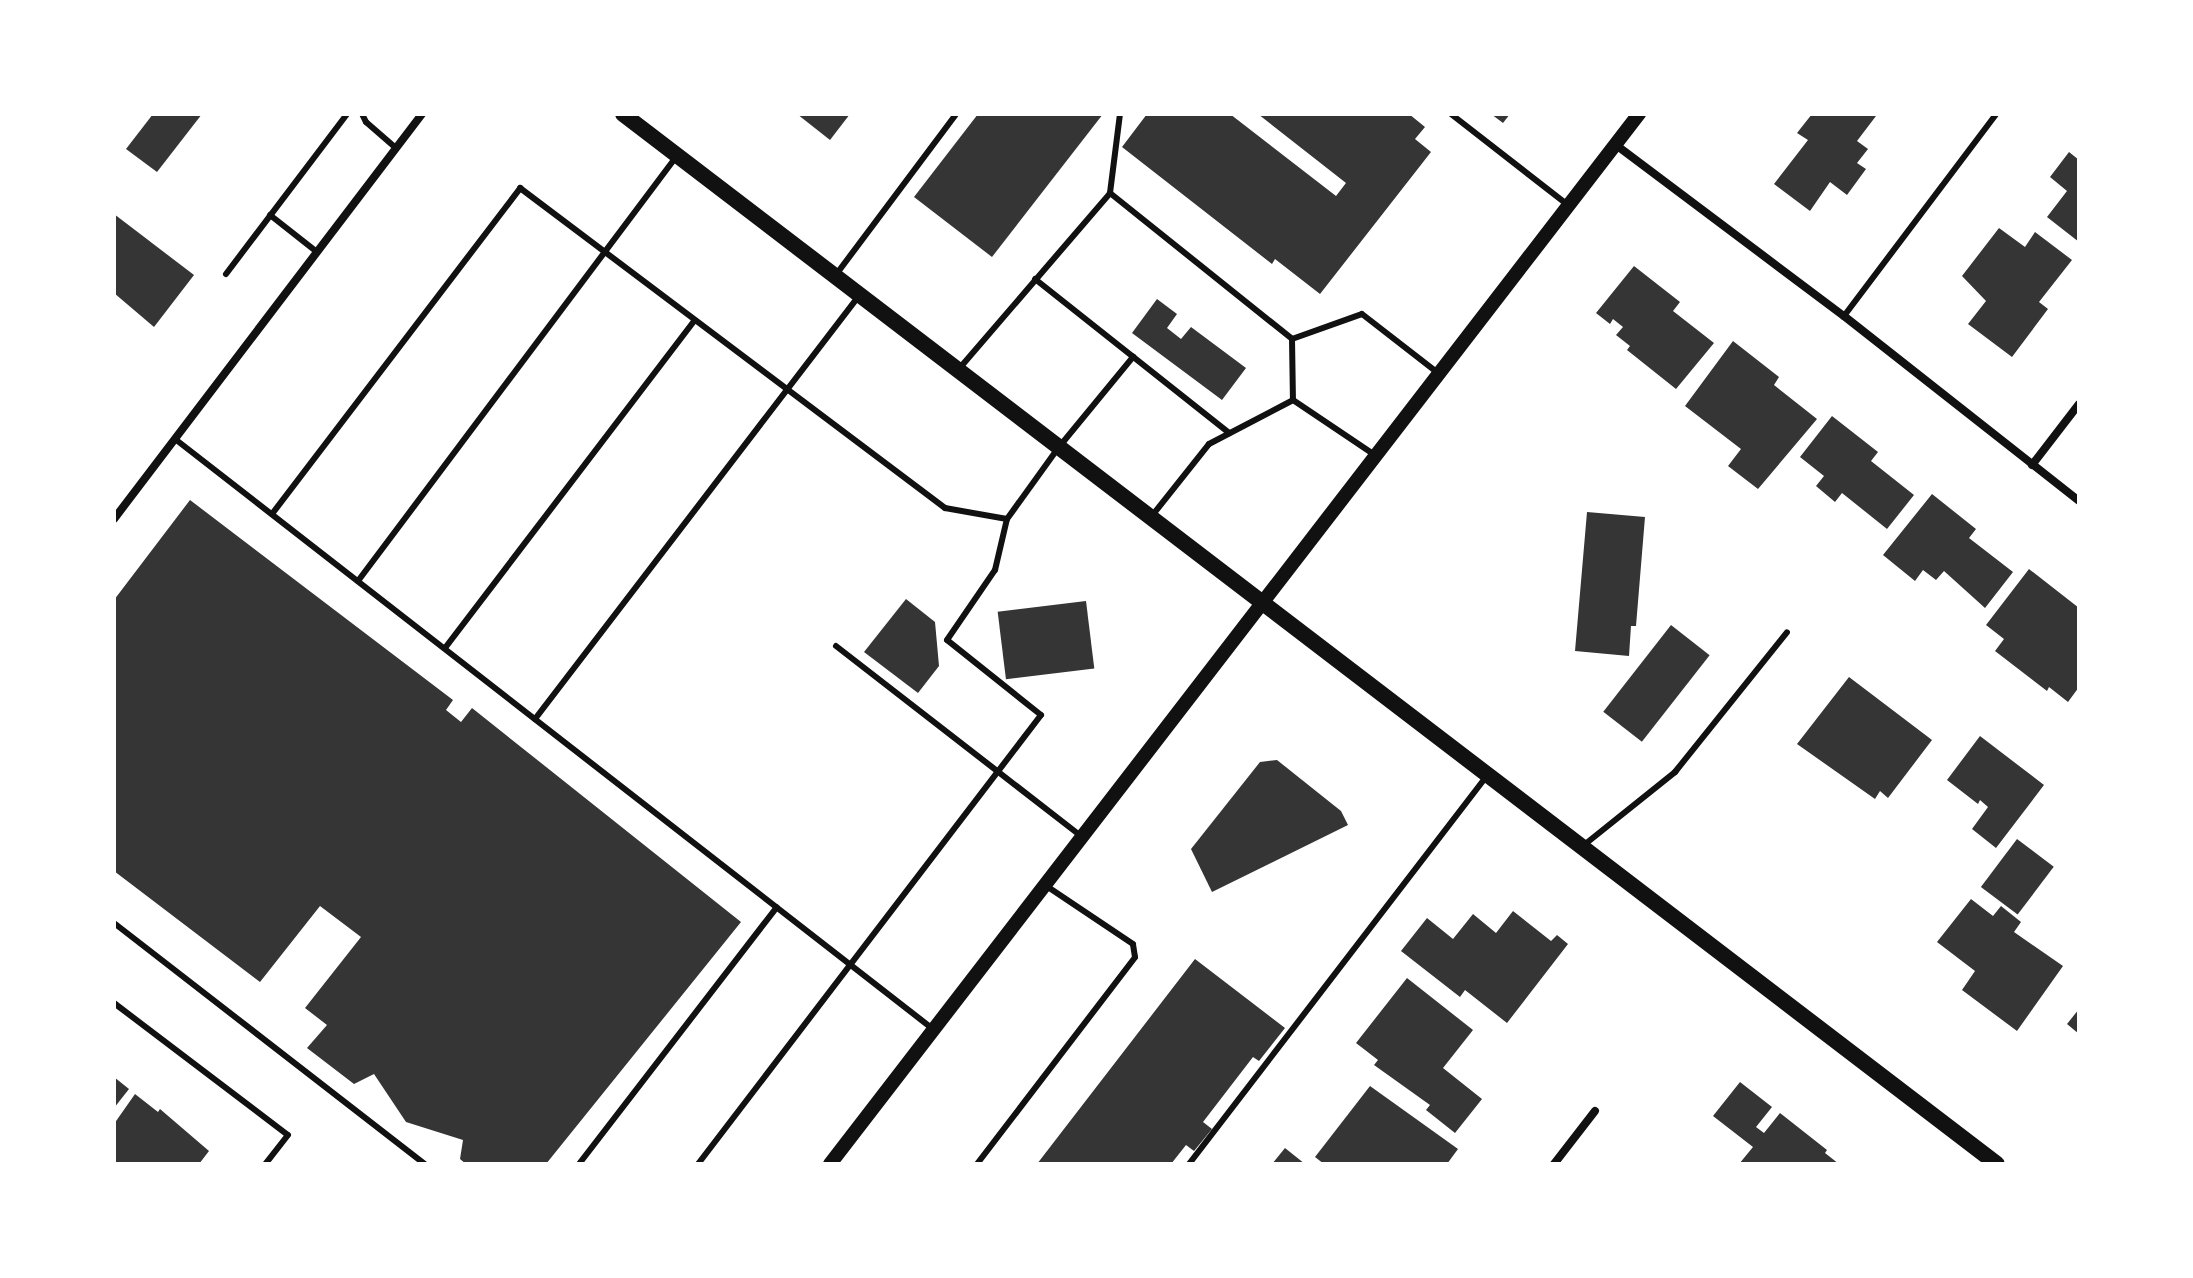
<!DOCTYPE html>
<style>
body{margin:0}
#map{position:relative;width:2193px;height:1278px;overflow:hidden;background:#fff;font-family:"Space Grotesk",sans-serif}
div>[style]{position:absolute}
.building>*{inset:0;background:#353535;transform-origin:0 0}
.service>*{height:6px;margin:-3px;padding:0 3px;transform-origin:3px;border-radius:3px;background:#111}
.minor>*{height:8px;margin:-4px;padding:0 4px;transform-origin:4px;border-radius:4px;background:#111}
.tertiary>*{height:14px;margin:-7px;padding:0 7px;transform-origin:7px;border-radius:7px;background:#111}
.secondary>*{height:16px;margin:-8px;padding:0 8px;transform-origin:8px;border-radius:8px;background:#111}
span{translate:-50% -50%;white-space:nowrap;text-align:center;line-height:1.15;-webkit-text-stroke:6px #fff;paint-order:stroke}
.frame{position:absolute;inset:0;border:116px solid #fff;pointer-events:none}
</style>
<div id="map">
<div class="building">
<i style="clip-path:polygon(153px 114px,202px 114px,157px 172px,126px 149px)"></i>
<i style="clip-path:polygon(797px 114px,850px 114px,830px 140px)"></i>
<i style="clip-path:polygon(978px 114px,1103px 114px,992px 257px,914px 197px)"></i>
<i style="clip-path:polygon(1147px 114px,1230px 114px,1336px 196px,1346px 183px,1258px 114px,1409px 114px,1425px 127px,1415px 139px,1431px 152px,1320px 294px,1275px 259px,1272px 264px,1122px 147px)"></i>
<i style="clip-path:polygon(1491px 114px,1510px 114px,1503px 123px)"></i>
<i style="clip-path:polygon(1812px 114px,1876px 116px,1857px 141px,1868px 149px,1857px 163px,1866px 169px,1847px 195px,1830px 182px,1810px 211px,1774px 184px,1808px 140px,1797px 133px)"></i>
<i style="clip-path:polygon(2069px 152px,2079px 160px,2079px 242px,2047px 217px,2067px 191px,2050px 177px)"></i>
<i style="clip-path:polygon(114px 214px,194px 275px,154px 327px,114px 293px)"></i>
<i style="clip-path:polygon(1999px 228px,2025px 247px,2035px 232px,2072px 260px,2039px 302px,2048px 309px,2012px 357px,1968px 324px,1986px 301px,1962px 276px)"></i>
<i style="clip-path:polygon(1634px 266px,1680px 302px,1673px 311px,1714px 343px,1676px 389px,1627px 350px,1630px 346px,1616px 335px,1623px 327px,1613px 319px,1610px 324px,1596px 313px)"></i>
<i style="clip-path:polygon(1157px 299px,1177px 314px,1167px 328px,1181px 339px,1191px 327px,1246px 368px,1222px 400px,1132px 333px)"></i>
<i style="clip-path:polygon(1733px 341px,1779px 377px,1774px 385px,1817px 419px,1758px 489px,1728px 466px,1741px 449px,1685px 406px)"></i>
<i style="clip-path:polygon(1832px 416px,1878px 452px,1871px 461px,1914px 495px,1887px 529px,1842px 493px,1835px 502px,1816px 486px,1824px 476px,1800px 457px)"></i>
<i style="clip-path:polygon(1932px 494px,1976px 529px,1969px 538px,2013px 572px,1985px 608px,1944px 571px,1936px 580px,1923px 570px,1915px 581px,1883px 555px)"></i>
<i style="clip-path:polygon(190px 500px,453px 700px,446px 710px,461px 722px,472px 708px,741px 922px,546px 1164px,466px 1164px,460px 1159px,463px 1140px,406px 1122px,374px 1074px,354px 1084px,307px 1048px,327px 1025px,305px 1008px,361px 937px,320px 906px,260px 982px,114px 871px,114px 600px)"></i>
<i style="clip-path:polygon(1587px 512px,1645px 517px,1636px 626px,1631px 626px,1629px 656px,1575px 651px)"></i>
<i style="clip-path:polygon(2029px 569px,2079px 608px,2079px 687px,2068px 702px,2049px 687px,2047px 691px,1995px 651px,2004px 639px,1986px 625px)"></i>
<i style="clip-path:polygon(906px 599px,935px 622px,939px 666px,918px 693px,864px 652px)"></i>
<i style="left:1086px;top:601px;width:68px;height:89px;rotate:83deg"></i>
<i style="left:1671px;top:625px;width:49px;height:110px;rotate:38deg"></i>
<i style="clip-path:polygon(1849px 677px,1932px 740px,1888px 798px,1880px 791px,1875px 799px,1797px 744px)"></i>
<i style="clip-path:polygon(1980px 736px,2044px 785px,1996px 848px,1972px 829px,1988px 807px,1980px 800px,1978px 804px,1947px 780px)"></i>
<i style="clip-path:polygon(1277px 760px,1341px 811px,1348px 825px,1212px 892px,1191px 849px,1260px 762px)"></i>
<i style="left:2017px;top:839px;width:46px;height:60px;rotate:37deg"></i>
<i style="clip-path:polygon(1971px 899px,1993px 916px,2001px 906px,2021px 922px,2014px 932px,2063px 966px,2017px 1031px,1962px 990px,1975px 971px,1937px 942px)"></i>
<i style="clip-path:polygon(1513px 911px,1551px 941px,1557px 935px,1568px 944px,1507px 1023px,1465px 990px,1460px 997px,1401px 951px,1427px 918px,1453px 939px,1473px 914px,1496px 933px)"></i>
<i style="clip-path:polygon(1195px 959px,1285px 1028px,1259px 1061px,1253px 1057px,1203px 1122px,1212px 1129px,1194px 1151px,1186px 1145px,1171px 1164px,1037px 1164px)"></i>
<i style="clip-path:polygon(1407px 978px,1473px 1030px,1443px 1068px,1482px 1099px,1455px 1133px,1426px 1110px,1430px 1105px,1374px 1065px,1378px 1060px,1356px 1043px)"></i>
<i style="clip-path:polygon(2079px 1009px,2079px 1034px,2067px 1024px)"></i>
<i style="clip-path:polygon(114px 1077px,129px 1089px,114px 1108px)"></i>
<i style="clip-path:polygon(1740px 1082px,1772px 1107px,1756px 1127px,1764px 1133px,1780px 1113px,1827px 1150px,1825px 1153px,1839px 1164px,1739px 1164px,1753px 1147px,1713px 1116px)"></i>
<i style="clip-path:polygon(1370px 1086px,1458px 1149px,1447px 1164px,1324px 1164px,1315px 1157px)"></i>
<i style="clip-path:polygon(135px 1094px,158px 1112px,160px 1109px,209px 1151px,199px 1164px,114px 1164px,114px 1124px)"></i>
<i style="clip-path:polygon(1285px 1148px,1305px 1164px,1272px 1164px)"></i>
</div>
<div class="service">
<i style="left:362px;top:114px;width:9px;rotate:63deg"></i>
<i style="left:366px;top:122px;width:40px;rotate:41deg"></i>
<i style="left:1451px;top:114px;width:150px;rotate:37.9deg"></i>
<i style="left:1110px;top:193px;width:233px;rotate:38.7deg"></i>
<i style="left:270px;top:215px;width:60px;rotate:38.2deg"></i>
<i style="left:226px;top:274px;width:201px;rotate:-52.9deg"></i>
<i style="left:835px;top:276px;width:202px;rotate:-53.2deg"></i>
<i style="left:1035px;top:279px;width:248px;rotate:38.4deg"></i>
<i style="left:1844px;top:316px;width:253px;rotate:-53deg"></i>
<i style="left:1292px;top:339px;width:74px;rotate:-19.7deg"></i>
<i style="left:1362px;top:314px;width:96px;rotate:37.8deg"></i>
<i style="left:1292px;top:339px;width:61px;rotate:89.1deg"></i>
<i style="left:1293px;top:400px;width:99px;rotate:33.9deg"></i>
<i style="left:958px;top:370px;width:233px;rotate:-49.3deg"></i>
<i style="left:1110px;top:193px;width:80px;rotate:-82.8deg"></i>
<i style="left:175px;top:439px;width:961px;rotate:37.9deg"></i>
<i style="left:272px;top:514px;width:410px;rotate:-52.7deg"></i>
<i style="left:520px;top:188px;width:532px;rotate:36.98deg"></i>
<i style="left:945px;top:508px;width:63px;rotate:10.1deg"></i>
<i style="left:1151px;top:517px;width:93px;rotate:-51.5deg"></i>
<i style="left:1209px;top:444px;width:95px;rotate:-27.6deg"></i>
<i style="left:358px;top:581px;width:530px;rotate:-53.13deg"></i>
<i style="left:836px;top:646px;width:310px;rotate:37.8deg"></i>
<i style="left:445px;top:648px;width:412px;rotate:-52.7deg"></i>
<i style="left:535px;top:719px;width:531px;rotate:-52.57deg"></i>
<i style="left:1584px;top:845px;width:117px;rotate:-38.7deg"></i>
<i style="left:1675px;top:772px;width:179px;rotate:-51.3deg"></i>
<i style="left:114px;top:923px;width:393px;rotate:37.8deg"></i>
<i style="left:114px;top:1003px;width:218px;rotate:37.2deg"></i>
<i style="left:288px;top:1135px;width:37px;rotate:128deg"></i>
<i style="left:579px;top:1164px;width:324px;rotate:-52.4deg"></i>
<i style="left:698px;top:1164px;width:565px;rotate:-52.62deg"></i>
<i style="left:1041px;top:715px;width:120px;rotate:-141.4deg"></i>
<i style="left:947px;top:640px;width:85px;rotate:-55.6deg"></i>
<i style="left:995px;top:570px;width:52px;rotate:-76.8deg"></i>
<i style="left:1007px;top:519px;width:89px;rotate:-54.2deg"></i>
<i style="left:1059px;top:447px;width:117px;rotate:-50.6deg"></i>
<i style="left:977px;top:1164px;width:260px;rotate:-52.6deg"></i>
<i style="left:1135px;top:957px;width:13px;rotate:-99deg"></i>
<i style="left:1133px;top:944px;width:106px;rotate:-146.2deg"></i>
<i style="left:1189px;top:1164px;width:490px;rotate:-52.5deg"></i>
</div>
<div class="minor">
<i style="left:1616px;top:145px;width:285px;rotate:36.9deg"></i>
<i style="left:1844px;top:316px;width:299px;rotate:38.2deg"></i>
<i style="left:2032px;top:465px;width:77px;rotate:-52.4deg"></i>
<i style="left:114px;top:519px;width:509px;rotate:-52.75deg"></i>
<i style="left:1554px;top:1164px;width:67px;rotate:-52.3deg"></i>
</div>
<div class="tertiary">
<i style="left:830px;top:1164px;width:1326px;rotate:-52.39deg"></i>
</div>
<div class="secondary">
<i style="left:623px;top:114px;width:1729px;rotate:37.39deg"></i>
</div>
<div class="frame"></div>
</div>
